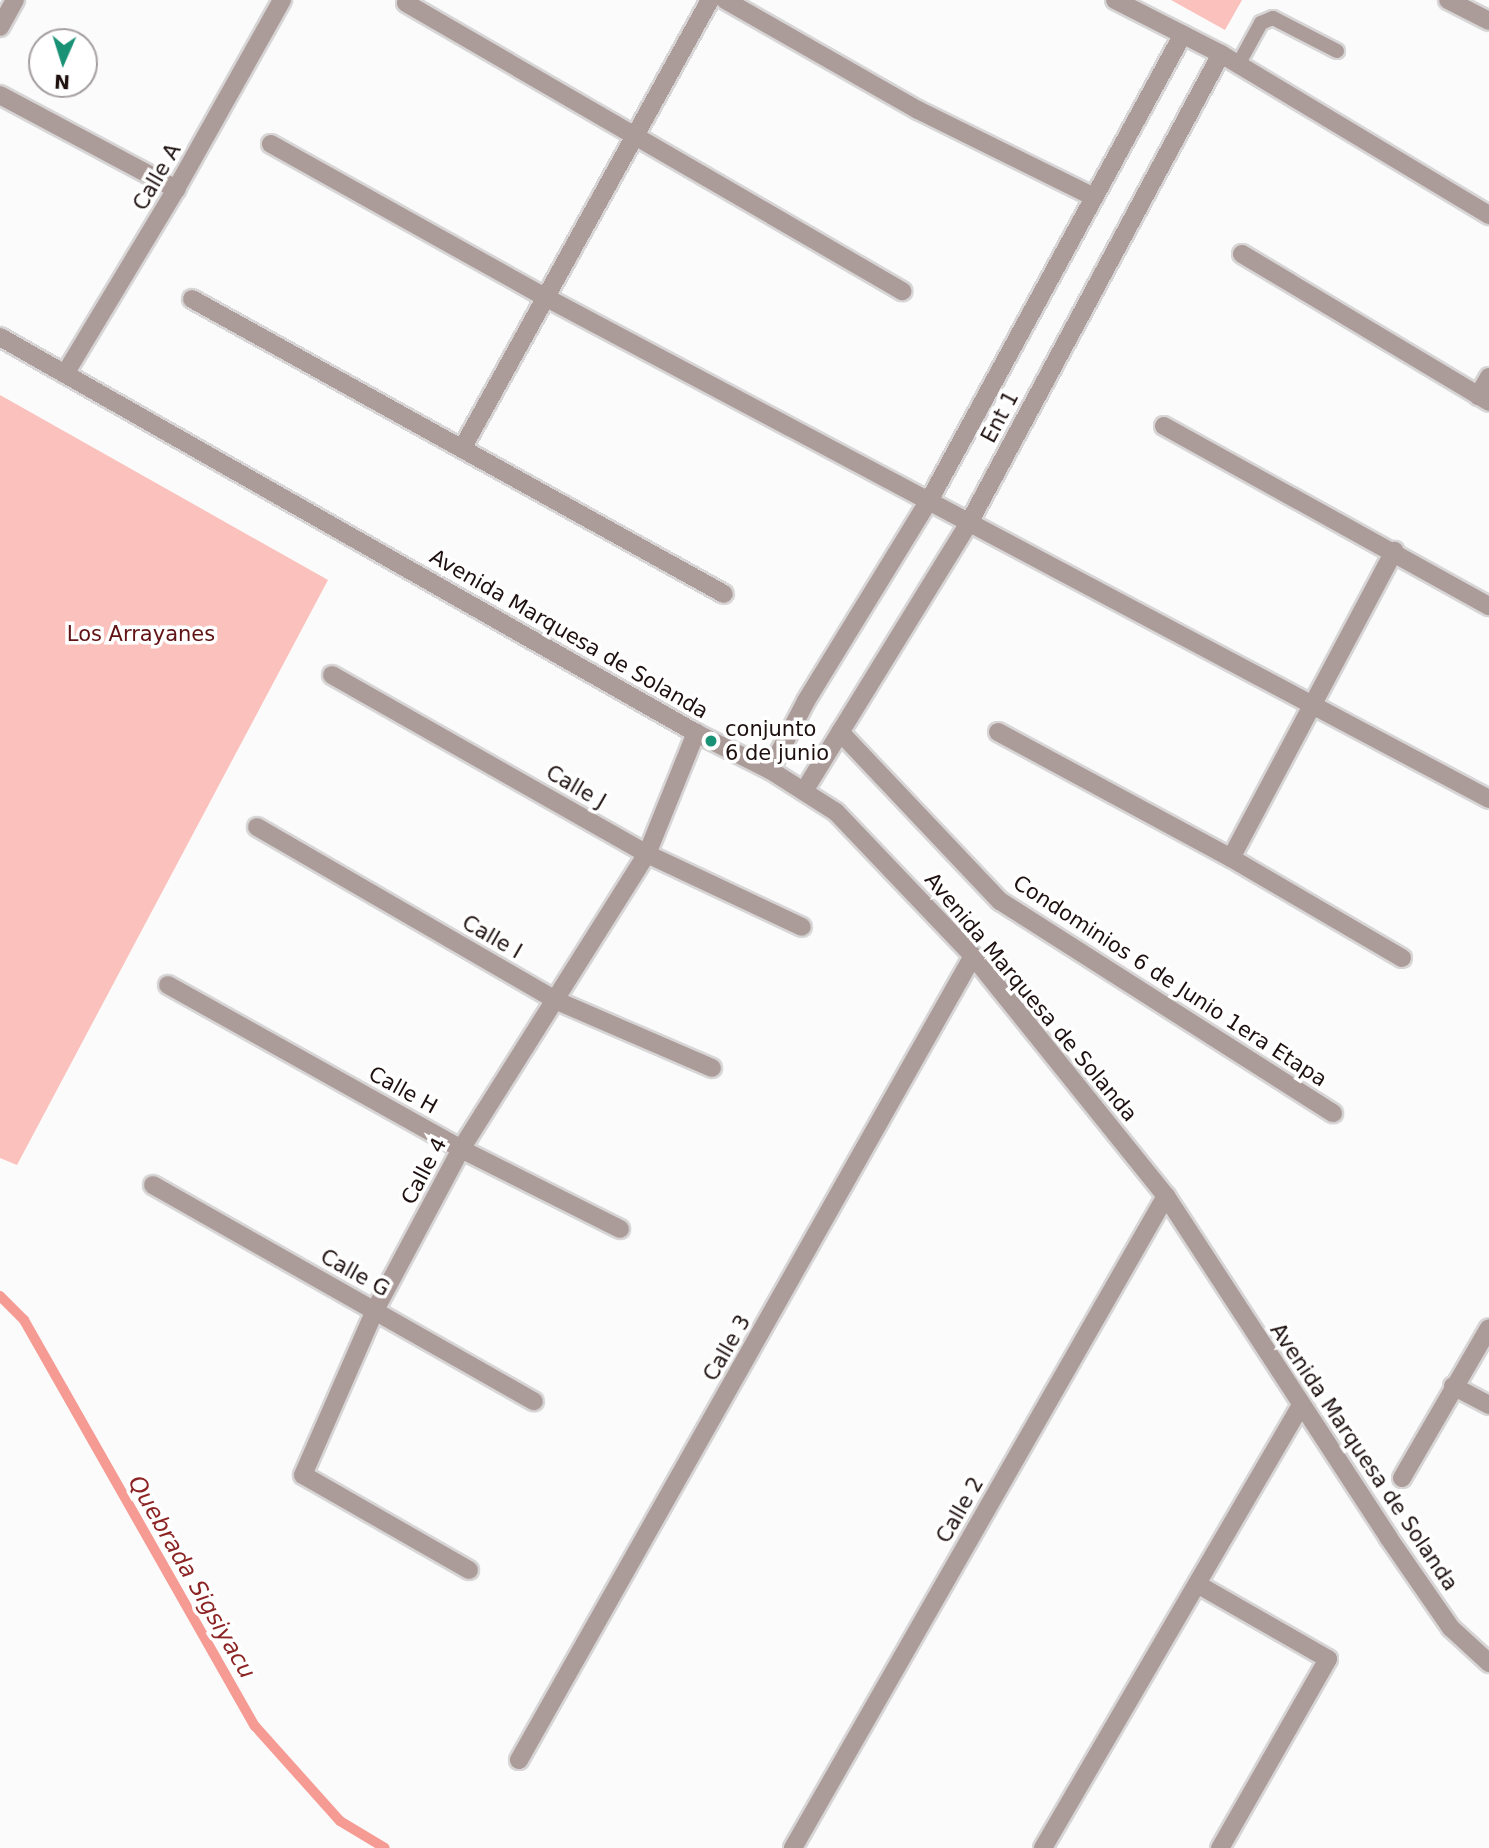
<!DOCTYPE html>
<style>
body{margin:0}
#map{position:relative;width:1489px;height:1848px;overflow:hidden;background:#fbfbfb;font-family:"DejaVu Sans",sans-serif}
div>[style]{position:absolute}
.green>*{inset:0;background:#fbc1bc}
.stream>*{height:10px;margin:-5px;padding:0 5px;transform-origin:5px;border-radius:5px;background:#f59b93}
.roads{filter:drop-shadow(2px 0 #d7d5d5) drop-shadow(-2px 0 #d7d5d5) drop-shadow(0 2px #d7d5d5) drop-shadow(0 -2px #d7d5d5)}
.service>*{height:14px;margin:-7px;padding:0 7px;transform-origin:7px;border-radius:7px;background:#ab9b99}
.minor>*{height:18px;margin:-9px;padding:0 9px;transform-origin:9px;border-radius:9px;background:#ab9b99}
.tertiary>*{height:18px;margin:-9px;padding:0 9px;transform-origin:9px;border-radius:9px;background:#ab9b99}
.dots>*{width:19px;height:19px;translate:-50% -50%;box-sizing:border-box;border:4px solid #fff;border-radius:50%}
span{translate:-50% -50%;white-space:nowrap;text-align:center;line-height:1.15;-webkit-text-stroke:7px #fff;paint-order:stroke}
.street-label{font-size:21px;color:#1d100f}
.park-label{font-size:21px;color:#611214}
.poi-label{font-size:21px;color:#1d100f}
.left{translate:0 -50%;text-align:left}
.water-label{font-size:23px;color:#8c2424;font-style:italic}
.north{position:absolute;left:28px;top:28px;width:70px;height:70px;box-sizing:border-box;background:#fff;border:2px solid #a59f9f;border-radius:50%;rotate:183deg;font-size:19px;font-weight:700;line-height:28px;text-align:center;color:#1d100f}
.north::after{content:'';display:block;margin:auto;width:24px;height:32px;background:#199175;clip-path:polygon(50% 0,100% 100%,50% 72%,0 100%)}
</style>
<div id="map">
<div class="green">
<i style="clip-path:polygon(1171px 0,1242px 0,1225px 30px)"></i>
<i style="clip-path:polygon(0 395px,328px 580px,17px 1165px,0 1158px)"></i>
</div>
<div class="stream">
<i style="left:0;top:1296px;width:34px;rotate:45deg"></i>
<i style="left:24px;top:1320px;width:467px;rotate:60.4deg"></i>
<i style="left:255px;top:1726px;width:127px;rotate:48.2deg"></i>
<i style="left:340px;top:1821px;width:52px;rotate:31deg"></i>
</div>
<div class="roads">
<div class="service">
<i style="left:1238px;top:65px;width:48px;rotate:-61.3deg"></i>
<i style="left:1261px;top:23px;width:13px;rotate:-23deg"></i>
<i style="left:1273px;top:18px;width:72px;rotate:27.3deg"></i>
</div>
<div class="minor">
<i style="left:725px;top:0;width:222px;rotate:29.7deg"></i>
<i style="left:918px;top:110px;width:196px;rotate:26.3deg"></i>
<i style="left:1115px;top:0;width:119px;rotate:27deg"></i>
<i style="left:1221px;top:54px;width:313px;rotate:31deg"></i>
<i style="left:1448px;top:0;width:46px;rotate:27.1deg"></i>
<i style="left:406px;top:3px;width:574px;rotate:30.14deg"></i>
<i style="left:0;top:27px;width:31px;rotate:-61deg"></i>
<i style="left:0;top:95px;width:200px;rotate:28.1deg"></i>
<i style="left:271px;top:144px;width:314px;rotate:29.2deg"></i>
<i style="left:545px;top:297px;width:1069px;rotate:28deg"></i>
<i style="left:1242px;top:254px;width:288px;rotate:30.9deg"></i>
<i style="left:192px;top:299px;width:608px;rotate:29.01deg"></i>
<i style="left:65px;top:374px;width:216px;rotate:-59deg"></i>
<i style="left:176px;top:189px;width:217px;rotate:-60.7deg"></i>
<i style="left:1478px;top:396px;width:22px;rotate:-60deg"></i>
<i style="left:1164px;top:426px;width:372px;rotate:29deg"></i>
<i style="left:463px;top:447px;width:511px;rotate:-61.08deg"></i>
<i style="left:332px;top:675px;width:362px;rotate:29.6deg"></i>
<i style="left:647px;top:854px;width:171px;rotate:25.2deg"></i>
<i style="left:840px;top:732px;width:233px;rotate:46.6deg"></i>
<i style="left:1000px;top:901px;width:395px;rotate:32.5deg"></i>
<i style="left:998px;top:732px;width:265px;rotate:28.4deg"></i>
<i style="left:1231px;top:858px;width:198px;rotate:30.3deg"></i>
<i style="left:770px;top:770px;width:78px;rotate:-62.4deg"></i>
<i style="left:806px;top:701px;width:237px;rotate:-58.5deg"></i>
<i style="left:930px;top:499px;width:529px;rotate:-61.45deg"></i>
<i style="left:804px;top:791px;width:317px;rotate:-58.4deg"></i>
<i style="left:970px;top:521px;width:530px;rotate:-61.74deg"></i>
<i style="left:257px;top:827px;width:345px;rotate:30.1deg"></i>
<i style="left:555px;top:1000px;width:171px;rotate:23.4deg"></i>
<i style="left:1231px;top:858px;width:348px;rotate:-62deg"></i>
<i style="left:168px;top:985px;width:336px;rotate:29.2deg"></i>
<i style="left:461px;top:1149px;width:178px;rotate:26.7deg"></i>
<i style="left:153px;top:1185px;width:438px;rotate:29.6deg"></i>
<i style="left:1453px;top:1386px;width:41px;rotate:27.8deg"></i>
<i style="left:1402px;top:1478px;width:173px;rotate:-59.9deg"></i>
<i style="left:469px;top:1570px;width:191px;rotate:-150.2deg"></i>
<i style="left:303px;top:1475px;width:180px;rotate:-66.4deg"></i>
<i style="left:375px;top:1310px;width:183px;rotate:-61.9deg"></i>
<i style="left:461px;top:1149px;width:349px;rotate:-57.8deg"></i>
<i style="left:647px;top:854px;width:131px;rotate:-68deg"></i>
<i style="left:1197px;top:1584px;width:151px;rotate:29.8deg"></i>
<i style="left:1328px;top:1659px;width:218px;rotate:119.7deg"></i>
<i style="left:519px;top:1760px;width:923px;rotate:-60.55deg"></i>
<i style="left:793px;top:1848px;width:751px;rotate:-60.23deg"></i>
<i style="left:1043px;top:1848px;width:510px;rotate:-59.77deg"></i>
</div>
<div class="tertiary">
<i style="left:0;top:337px;width:801px;rotate:29.64deg"></i>
<i style="left:696px;top:733px;width:83px;rotate:26.6deg"></i>
<i style="left:770px;top:770px;width:78px;rotate:32.5deg"></i>
<i style="left:836px;top:812px;width:199px;rotate:46.4deg"></i>
<i style="left:973px;top:956px;width:308px;rotate:51.2deg"></i>
<i style="left:1166px;top:1196px;width:407px;rotate:56.9deg"></i>
<i style="left:1388px;top:1537px;width:111px;rotate:55.3deg"></i>
<i style="left:1451px;top:1628px;width:52px;rotate:42.6deg"></i>
</div>
</div>
<div class="dots">
<i style="left:711px;top:741px;background:#199175"></i>
</div>
<div class="street-label">
<span style="left:157px;top:177px;rotate:-60deg">Calle A</span>
<span style="left:1000px;top:417px;rotate:-62deg">Ent 1</span>
<span style="left:569px;top:634px;rotate:30deg">Avenida Marquesa de Solanda</span>
<span style="left:576px;top:787px;rotate:30deg">Calle J</span>
<span style="left:492px;top:937px;rotate:30deg">Calle I</span>
<span style="left:1170px;top:981px;rotate:33deg">Condominios 6 de Junio 1era Etapa</span>
<span style="left:1031px;top:997px;rotate:50deg">Avenida Marquesa de Solanda</span>
<span style="left:403px;top:1090px;rotate:29deg">Calle H</span>
<span style="left:424px;top:1171px;rotate:-62deg">Calle 4</span>
<span style="left:355px;top:1273px;rotate:29deg">Calle G</span>
<span style="left:727px;top:1348px;rotate:-60deg">Calle 3</span>
<span style="left:1364px;top:1457px;rotate:56deg">Avenida Marquesa de Solanda</span>
<span style="left:960px;top:1510px;rotate:-60deg">Calle 2</span>
</div>
<div class="park-label">
<span style="left:141px;top:634px">Los Arrayanes</span>
</div>
<div class="poi-label">
<span class="left" style="left:725px;top:741px">conjunto<br>6 de junio</span>
</div>
<div class="water-label">
<span style="left:192px;top:1577px;rotate:60deg">Quebrada Sigsiyacu</span>
</div>
<div class="north">N</div>
</div>
